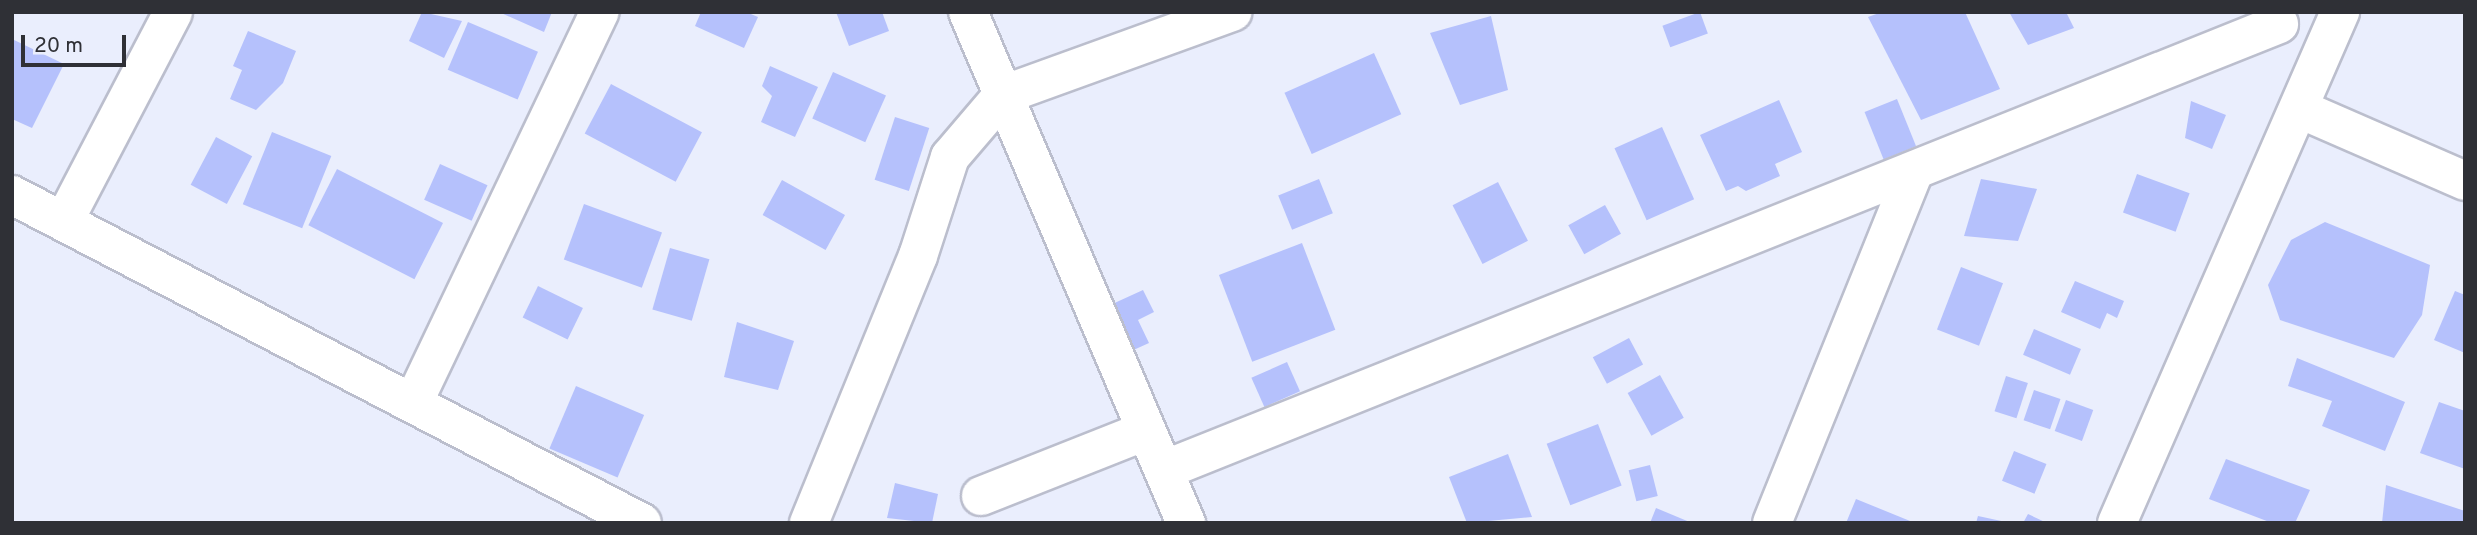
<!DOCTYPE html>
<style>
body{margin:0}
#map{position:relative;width:2477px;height:535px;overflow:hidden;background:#eaeefd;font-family:Overpass,sans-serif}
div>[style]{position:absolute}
.building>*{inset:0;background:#b5c1fc;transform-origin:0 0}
.roads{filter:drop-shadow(2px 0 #bbbecd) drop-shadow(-2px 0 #bbbecd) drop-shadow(0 2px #bbbecd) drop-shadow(0 -2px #bbbecd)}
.street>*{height:38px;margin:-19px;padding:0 19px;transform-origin:19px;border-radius:19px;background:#fff}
span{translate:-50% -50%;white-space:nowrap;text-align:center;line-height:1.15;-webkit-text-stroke:5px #eaeefd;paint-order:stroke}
.frame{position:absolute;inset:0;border:14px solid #2f3036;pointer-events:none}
.scale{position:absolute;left:21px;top:35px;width:105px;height:32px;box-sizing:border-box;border:4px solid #2f3036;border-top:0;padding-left:9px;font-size:21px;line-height:24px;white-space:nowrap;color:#2f3036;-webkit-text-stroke:5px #eaeefd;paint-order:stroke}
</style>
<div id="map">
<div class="building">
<i style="clip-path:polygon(422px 12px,462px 21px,444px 58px,409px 41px)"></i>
<i style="clip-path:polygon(499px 12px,552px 12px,544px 32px)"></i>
<i style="clip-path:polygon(701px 12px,746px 12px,758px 17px,744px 48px,695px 26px)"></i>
<i style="clip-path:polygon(836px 12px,882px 12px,889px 31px,849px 46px)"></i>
<i style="left:1700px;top:12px;width:23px;height:40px;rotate:70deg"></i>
<i style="clip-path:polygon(1882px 12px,1965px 12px,2000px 89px,1921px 120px,1868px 17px)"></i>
<i style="clip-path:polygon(2009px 12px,2066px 12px,2074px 28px,2028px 45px)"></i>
<i style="clip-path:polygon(1491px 16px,1508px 90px,1460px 105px,1430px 33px)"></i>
<i style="left:468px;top:22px;width:76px;height:52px;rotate:23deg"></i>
<i style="clip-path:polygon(248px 31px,296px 51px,283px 83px,256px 110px,230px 99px,242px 70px,233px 66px)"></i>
<i style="clip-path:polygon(12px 39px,64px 64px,32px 128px,12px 119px)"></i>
<i style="left:1374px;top:53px;width:67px;height:98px;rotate:66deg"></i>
<i style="clip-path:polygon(770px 66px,818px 87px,795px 137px,761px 122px,772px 96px,762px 86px)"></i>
<i style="left:833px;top:72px;width:58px;height:51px;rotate:24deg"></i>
<i style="left:611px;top:84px;width:103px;height:56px;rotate:28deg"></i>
<i style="left:1897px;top:99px;width:51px;height:35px;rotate:68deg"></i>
<i style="clip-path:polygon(1779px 100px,1802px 152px,1775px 164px,1780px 176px,1746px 191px,1738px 186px,1726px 191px,1700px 135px)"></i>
<i style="clip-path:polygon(2191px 101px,2226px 115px,2212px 149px,2185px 138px)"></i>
<i style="left:895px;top:117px;width:36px;height:66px;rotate:18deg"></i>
<i style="left:1662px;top:127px;width:79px;height:52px;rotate:66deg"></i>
<i style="left:272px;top:132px;width:64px;height:78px;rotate:22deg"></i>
<i style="left:216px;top:137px;width:41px;height:54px;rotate:28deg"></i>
<i style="left:440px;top:164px;width:52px;height:39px;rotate:24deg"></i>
<i style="left:337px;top:169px;width:119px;height:63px;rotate:27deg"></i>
<i style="left:2137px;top:174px;width:56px;height:41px;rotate:20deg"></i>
<i style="left:1319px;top:179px;width:37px;height:44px;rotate:68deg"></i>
<i style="clip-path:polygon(1981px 179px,2037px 189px,2018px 241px,1964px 236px)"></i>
<i style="left:782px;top:180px;width:72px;height:40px;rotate:29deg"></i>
<i style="left:1498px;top:182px;width:66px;height:51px;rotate:63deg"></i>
<i style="left:584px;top:204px;width:83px;height:59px;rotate:20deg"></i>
<i style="left:1605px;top:205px;width:33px;height:42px;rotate:61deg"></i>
<i style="clip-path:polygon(2325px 222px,2430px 265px,2422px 315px,2394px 358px,2280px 320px,2268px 285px,2291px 240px)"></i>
<i style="left:1302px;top:243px;width:93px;height:89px;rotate:69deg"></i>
<i style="left:670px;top:248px;width:41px;height:64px;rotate:16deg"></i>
<i style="left:1961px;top:267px;width:45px;height:67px;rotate:21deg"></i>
<i style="clip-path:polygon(2075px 281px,2124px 301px,2117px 318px,2107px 313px,2100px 329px,2061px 312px)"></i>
<i style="left:538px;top:286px;width:50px;height:35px;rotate:26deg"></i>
<i style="clip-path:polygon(1143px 290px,1154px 312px,1138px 320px,1149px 343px,1118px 357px,1097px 311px)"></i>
<i style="clip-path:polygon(2455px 291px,2465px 295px,2465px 353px,2434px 340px)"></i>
<i style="clip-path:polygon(737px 322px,794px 341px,778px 390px,724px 377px)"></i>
<i style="left:2034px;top:329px;width:51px;height:28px;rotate:23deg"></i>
<i style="left:1629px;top:338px;width:30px;height:41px;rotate:62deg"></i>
<i style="clip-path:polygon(2297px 358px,2405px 402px,2385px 451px,2322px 426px,2332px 401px,2288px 386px)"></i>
<i style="left:1287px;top:362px;width:32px;height:39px;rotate:66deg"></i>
<i style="left:1660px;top:375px;width:49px;height:37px;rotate:61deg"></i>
<i style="left:2006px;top:376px;width:23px;height:37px;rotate:18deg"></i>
<i style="left:576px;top:386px;width:74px;height:68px;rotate:23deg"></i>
<i style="left:2034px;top:390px;width:28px;height:32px;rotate:19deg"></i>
<i style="left:2066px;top:400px;width:29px;height:33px;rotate:20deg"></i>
<i style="clip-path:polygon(2439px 402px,2465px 411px,2465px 469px,2420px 453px)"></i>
<i style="left:1598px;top:424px;width:66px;height:55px;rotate:69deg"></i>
<i style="left:2014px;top:451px;width:35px;height:32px;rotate:22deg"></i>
<i style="clip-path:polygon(1508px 454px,1532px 517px,1467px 523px,1449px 477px)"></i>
<i style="clip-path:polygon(2226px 459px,2310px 490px,2295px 523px,2272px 523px,2209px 499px)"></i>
<i style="left:1650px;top:465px;width:32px;height:22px;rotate:76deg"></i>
<i style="clip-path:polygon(895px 483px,938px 494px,932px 523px,887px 518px)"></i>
<i style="clip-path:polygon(2386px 485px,2465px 511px,2465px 523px,2382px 523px)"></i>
<i style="clip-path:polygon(1856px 499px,1915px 523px,1846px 523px)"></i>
<i style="clip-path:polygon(1656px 508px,1692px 523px,1650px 523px)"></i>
<i style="clip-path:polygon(2028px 514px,2047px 523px,2023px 523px)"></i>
<i style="clip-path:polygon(1978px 516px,2006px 522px,2006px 523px,1976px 523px)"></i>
</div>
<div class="roads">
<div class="street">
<i style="left:968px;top:12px;width:556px;rotate:66.9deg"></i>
<i style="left:2302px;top:110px;width:178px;rotate:23.5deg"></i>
<i style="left:12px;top:195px;width:710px;rotate:27.5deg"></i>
<i style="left:65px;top:219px;width:233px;rotate:-62.4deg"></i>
<i style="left:415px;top:399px;width:429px;rotate:-64.5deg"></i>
<i style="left:1164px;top:470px;width:1201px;rotate:-21.8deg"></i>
<i style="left:981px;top:496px;width:176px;rotate:-21.6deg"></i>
<i style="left:809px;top:523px;width:288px;rotate:-67.8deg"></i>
<i style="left:918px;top:256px;width:104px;rotate:-72.1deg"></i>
<i style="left:950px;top:157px;width:82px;rotate:-49.5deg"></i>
<i style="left:1003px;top:95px;width:244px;rotate:-19.9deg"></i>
<i style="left:1772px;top:523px;width:374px;rotate:-68deg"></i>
<i style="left:2117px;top:523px;width:558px;rotate:-66.42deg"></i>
</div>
</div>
<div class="frame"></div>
<div class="scale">20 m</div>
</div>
